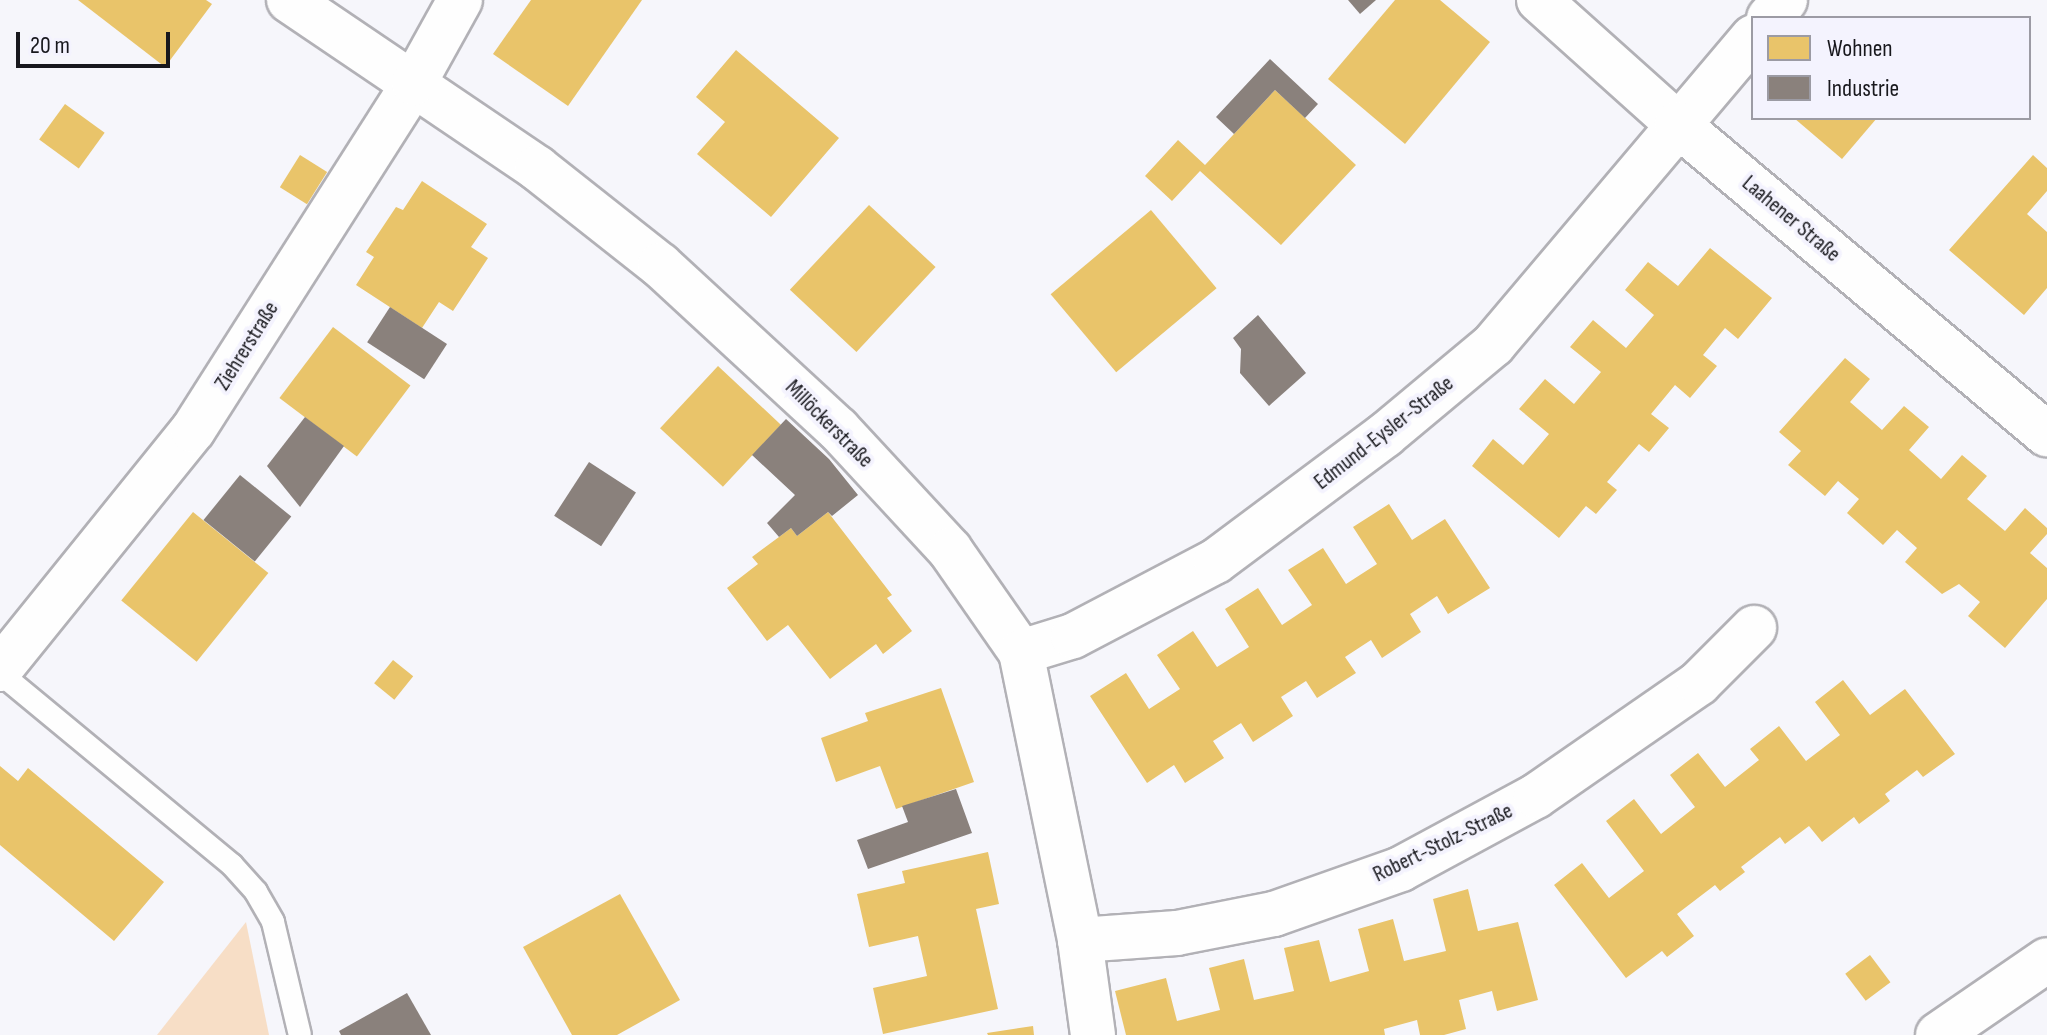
<!DOCTYPE html>
<meta charset="utf-8">
<style>
body{margin:0}
#map{position:relative;width:2047px;height:1035px;overflow:hidden;background:#f6f6fb;font-family:"Sofia Sans Condensed",sans-serif}
div>[style]{position:absolute}
.green>*{inset:0;background:#f7dec6}
.homes>*{inset:0;background:#e9c46a;transform-origin:0 0}
.industry>*{inset:0;background:#8a817c;transform-origin:0 0}
.roads{filter:drop-shadow(2px 0 #b2b1b6) drop-shadow(-2px 0 #b2b1b6) drop-shadow(0 2px #b2b1b6) drop-shadow(0 -2px #b2b1b6)}
.lane>*{height:22px;margin:-11px;padding:0 11px;transform-origin:11px;border-radius:11px;background:#fefefe}
.street>*{height:44px;margin:-22px;padding:0 22px;transform-origin:22px;border-radius:22px;background:#fefefe}
.secondary>*{height:44px;margin:-22px;padding:0 22px;transform-origin:22px;border-radius:22px;background:#fefefe}
span{translate:-50% -50%;white-space:nowrap;text-align:center;line-height:1.15;-webkit-text-stroke:8px #f4f3fe;paint-order:stroke}
.street-label{font-size:22px;color:#18181d}
.legend{position:absolute;left:1751px;top:16px;width:280px;height:104px;box-sizing:border-box;background:#f4f3fe;border:2px solid #9c9ba4;margin:0;padding:10px 14px;list-style:none;font-size:24px;color:#18181d}
.legend li{display:flex;align-items:center;gap:16px;height:40px}
.legend b{width:40px;border:2px solid #9c9ba4}
.scale{position:absolute;left:16px;top:32px;width:154px;height:36px;box-sizing:border-box;border:4px solid #18181d;border-top:0;padding-left:10px;font-size:24px;line-height:28px;white-space:nowrap;color:#18181d;-webkit-text-stroke:6px #f4f3fe;paint-order:stroke}
</style>
<div id="map">
<div class="green">
<i style="clip-path:polygon(246px 922px,269px 1035px,157px 1035px)"></i>
</div>
<div class="homes">
<i style="clip-path:polygon(78px 0,206px 0,212px 4px,165px 67px)"></i>
<i style="clip-path:polygon(531px 0,642px 0,568px 106px,493px 54px)"></i>
<i style="clip-path:polygon(1395px 0,1440px 0,1490px 42px,1405px 144px,1328px 79px)"></i>
<i style="clip-path:polygon(736px 50px,839px 138px,771px 217px,697px 154px,725px 122px,696px 97px)"></i>
<i style="clip-path:polygon(1275px 90px,1356px 165px,1281px 245px,1200px 171px,1172px 201px,1145px 176px,1178px 140px,1205px 165px)"></i>
<i style="left:65px;top:104px;width:49px;height:44px;rotate:36deg"></i>
<i style="clip-path:polygon(1794px 118px,1877px 118px,1842px 159px)"></i>
<i style="left:300px;top:155px;width:32px;height:38px;rotate:32deg"></i>
<i style="clip-path:polygon(2033px 155px,2047px 168px,2047px 191px,2027px 214px,2047px 232px,2047px 288px,2024px 315px,1949px 250px)"></i>
<i style="clip-path:polygon(422px 181px,487px 224px,471px 247px,488px 258px,453px 311px,439px 302px,422px 328px,356px 285px,374px 257px,366px 252px,396px 207px,403px 210px)"></i>
<i style="left:869px;top:205px;width:91px;height:116px;rotate:43deg"></i>
<i style="left:1151px;top:210px;width:102px;height:131px;rotate:50deg"></i>
<i style="clip-path:polygon(1710px 248px,1772px 298px,1738px 339px,1725px 328px,1703px 355px,1717px 366px,1690px 398px,1675px 385px,1651px 414px,1669px 428px,1649px 452px,1639px 444px,1607px 482px,1617px 490px,1596px 514px,1586px 506px,1559px 538px,1472px 466px,1493px 439px,1523px 465px,1549px 434px,1519px 409px,1545px 379px,1574px 404px,1601px 372px,1570px 347px,1593px 320px,1626px 348px,1654px 315px,1625px 290px,1648px 262px,1678px 286px)"></i>
<i style="left:333px;top:327px;width:97px;height:89px;rotate:37deg"></i>
<i style="clip-path:polygon(1845px 358px,1870px 379px,1850px 402px,1882px 430px,1904px 406px,1929px 427px,1909px 450px,1941px 479px,1962px 455px,1987px 476px,1967px 499px,2005px 531px,2025px 508px,2047px 528px,2047px 534px,2030px 553px,2047px 568px,2047px 599px,2005px 648px,1968px 616px,1980px 602px,1959px 584px,1942px 594px,1905px 562px,1917px 548px,1897px 530px,1883px 545px,1847px 513px,1859px 499px,1838px 481px,1825px 496px,1788px 465px,1801px 451px,1779px 432px)"></i>
<i style="left:718px;top:366px;width:86px;height:85px;rotate:43deg"></i>
<i style="clip-path:polygon(1389px 504px,1412px 540px,1445px 519px,1490px 588px,1448px 614px,1437px 596px,1410px 614px,1421px 632px,1382px 658px,1371px 640px,1345px 657px,1356px 673px,1317px 698px,1306px 681px,1281px 697px,1293px 716px,1253px 742px,1241px 723px,1213px 741px,1224px 758px,1185px 783px,1174px 765px,1147px 783px,1090px 696px,1126px 673px,1149px 709px,1180px 689px,1157px 655px,1193px 631px,1217px 667px,1249px 647px,1225px 609px,1258px 588px,1282px 625px,1312px 605px,1288px 570px,1323px 548px,1346px 584px,1377px 564px,1353px 527px)"></i>
<i style="left:193px;top:512px;width:97px;height:114px;rotate:39deg"></i>
<i style="clip-path:polygon(828px 512px,892px 595px,887px 598px,912px 631px,883px 654px,876px 644px,830px 679px,788px 625px,767px 641px,727px 588px,758px 564px,752px 557px,779px 537px,791px 528px,797px 536px)"></i>
<i style="left:393px;top:660px;width:26px;height:30px;rotate:39deg"></i>
<i style="clip-path:polygon(1843px 680px,1870px 715px,1905px 689px,1955px 754px,1923px 777px,1917px 770px,1885px 794px,1890px 801px,1859px 824px,1854px 817px,1822px 842px,1809px 826px,1785px 844px,1780px 837px,1741px 867px,1745px 872px,1720px 891px,1715px 885px,1677px 914px,1694px 936px,1667px 957px,1662px 951px,1626px 978px,1554px 885px,1582px 863px,1609px 898px,1644px 871px,1606px 821px,1634px 799px,1661px 834px,1695px 807px,1670px 775px,1698px 753px,1725px 787px,1759px 760px,1750px 749px,1779px 726px,1806px 761px,1840px 735px,1815px 702px)"></i>
<i style="clip-path:polygon(941px 688px,974px 782px,896px 809px,880px 766px,836px 782px,821px 738px,868px 721px,865px 713px)"></i>
<i style="clip-path:polygon(0 766px,18px 781px,28px 768px,164px 882px,114px 941px,0 845px)"></i>
<i style="clip-path:polygon(988px 852px,999px 904px,976px 909px,998px 1009px,883px 1034px,873px 988px,927px 976px,918px 936px,869px 947px,857px 894px,905px 883px,902px 871px)"></i>
<i style="clip-path:polygon(1468px 889px,1478px 931px,1518px 922px,1538px 1000px,1497px 1011px,1492px 991px,1459px 1000px,1466px 1029px,1444px 1035px,1420px 1035px,1417px 1020px,1384px 1029px,1385px 1035px,1126px 1035px,1115px 991px,1166px 978px,1177px 1021px,1220px 1010px,1209px 968px,1244px 959px,1254px 1000px,1294px 991px,1284px 948px,1319px 940px,1330px 982px,1369px 971px,1358px 929px,1393px 919px,1404px 961px,1446px 951px,1433px 899px)"></i>
<i style="clip-path:polygon(620px 894px,680px 1000px,617px 1035px,572px 1035px,523px 947px)"></i>
<i style="left:1870px;top:955px;width:34px;height:31px;rotate:53deg"></i>
<i style="clip-path:polygon(1033px 1026px,1034px 1035px,988px 1035px,987px 1033px)"></i>
</div>
<div class="industry">
<i style="clip-path:polygon(1348px 0,1376px 0,1360px 14px)"></i>
<i style="clip-path:polygon(1270px 59px,1318px 104px,1305px 118px,1275px 90px,1234px 134px,1216px 117px)"></i>
<i style="left:390px;top:307px;width:68px;height:42px;rotate:33deg"></i>
<i style="clip-path:polygon(1258px 315px,1306px 373px,1269px 406px,1240px 373px,1241px 349px,1233px 338px)"></i>
<i style="clip-path:polygon(305px 417px,344px 446px,300px 507px,267px 466px)"></i>
<i style="clip-path:polygon(786px 419px,829px 459px,858px 495px,832px 516px,828px 512px,797px 536px,791px 528px,779px 537px,767px 523px,795px 495px,752px 455px)"></i>
<i style="left:589px;top:462px;width:56px;height:64px;rotate:33deg"></i>
<i style="left:240px;top:475px;width:66px;height:58px;rotate:39deg"></i>
<i style="clip-path:polygon(956px 789px,972px 833px,868px 869px,857px 840px,908px 822px,902px 806px)"></i>
<i style="clip-path:polygon(407px 993px,431px 1035px,341px 1035px,339px 1031px)"></i>
</div>
<div class="roads">
<div class="lane">
<i style="left:0;top:673px;width:301px;rotate:39.6deg"></i>
<i style="left:232px;top:865px;width:36px;rotate:48deg"></i>
<i style="left:256px;top:892px;width:34px;rotate:60deg"></i>
<i style="left:273px;top:922px;width:116px;rotate:76.6deg"></i>
</div>
<div class="street">
<i style="left:289px;top:0;width:300px;rotate:34.1deg"></i>
<i style="left:537px;top:168px;width:157px;rotate:38.3deg"></i>
<i style="left:660px;top:265px;width:242px;rotate:42.7deg"></i>
<i style="left:838px;top:429px;width:165px;rotate:47.2deg"></i>
<i style="left:950px;top:550px;width:124px;rotate:55.2deg"></i>
<i style="left:1021px;top:652px;width:294px;rotate:78.4deg"></i>
<i style="left:1080px;top:940px;width:96px;rotate:82.2deg"></i>
<i style="left:1769px;top:18px;width:24px;rotate:-48deg"></i>
<i style="left:1021px;top:652px;width:54px;rotate:-17.1deg"></i>
<i style="left:1073px;top:636px;width:161px;rotate:-27.7deg"></i>
<i style="left:1216px;top:561px;width:211px;rotate:-36.7deg"></i>
<i style="left:1385px;top:435px;width:141px;rotate:-39.8deg"></i>
<i style="left:1493px;top:345px;width:403px;rotate:-49.8deg"></i>
<i style="left:0;top:669px;width:307px;rotate:-51.1deg"></i>
<i style="left:193px;top:430px;width:411px;rotate:-57.5deg"></i>
<i style="left:414px;top:83px;width:95px;rotate:-61deg"></i>
<i style="left:1080px;top:940px;width:97px;rotate:-4.1deg"></i>
<i style="left:1177px;top:933px;width:99px;rotate:-11.1deg"></i>
<i style="left:1274px;top:914px;width:135px;rotate:-19.5deg"></i>
<i style="left:1401px;top:869px;width:153px;rotate:-28.4deg"></i>
<i style="left:1536px;top:796px;width:198px;rotate:-34.7deg"></i>
<i style="left:1699px;top:683px;width:78px;rotate:-45deg"></i>
<i style="left:1938px;top:1035px;width:132px;rotate:-34.5deg"></i>
</div>
<div class="secondary">
<i style="left:1539px;top:0;width:186px;rotate:41.9deg"></i>
<i style="left:1677px;top:124px;width:483px;rotate:40deg"></i>
</div>
</div>
<div class="street-label">
<span style="left:1791px;top:219px;rotate:40deg">Laahener Straße</span>
<span style="left:247px;top:346px;rotate:-58deg">Ziehrerstraße</span>
<span style="left:829px;top:424px;rotate:45deg">Millöckerstraße</span>
<span style="left:1384px;top:433px;rotate:-38deg">Edmund-Eysler-Straße</span>
<span style="left:1443px;top:843px;rotate:-26deg">Robert-Stolz-Straße</span>
</div>
<ul class="legend">
<li><b style="height:22px;background:#e9c46a"></b>Wohnen</li>
<li><b style="height:22px;background:#8a817c"></b>Industrie</li>
</ul>
<div class="scale">20 m</div>
</div>
